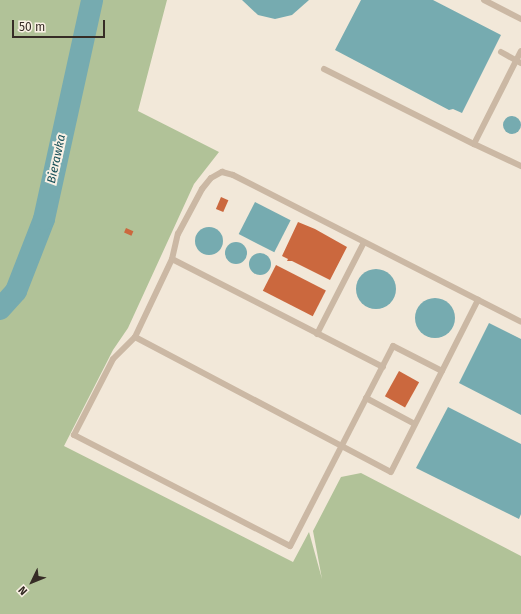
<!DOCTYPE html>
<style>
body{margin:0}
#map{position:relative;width:521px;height:614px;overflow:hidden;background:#f2e8d9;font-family:"Fira Sans",sans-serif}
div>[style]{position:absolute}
.green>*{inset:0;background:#b1c298}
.water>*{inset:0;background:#76abb0;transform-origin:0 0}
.round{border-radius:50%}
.river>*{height:22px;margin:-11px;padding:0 11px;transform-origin:11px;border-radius:11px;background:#76abb0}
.building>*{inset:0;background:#cb683e;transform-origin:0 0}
.lane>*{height:6px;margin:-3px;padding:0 3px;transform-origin:3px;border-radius:3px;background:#cbb8a4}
span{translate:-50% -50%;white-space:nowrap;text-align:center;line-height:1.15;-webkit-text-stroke:4px #faf1e5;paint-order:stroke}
.water-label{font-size:12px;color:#1a5159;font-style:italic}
.north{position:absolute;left:12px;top:562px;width:40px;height:40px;-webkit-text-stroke:3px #faf1e5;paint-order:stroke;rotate:227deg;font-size:11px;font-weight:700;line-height:16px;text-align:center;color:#362c26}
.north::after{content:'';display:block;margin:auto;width:14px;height:18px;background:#362c26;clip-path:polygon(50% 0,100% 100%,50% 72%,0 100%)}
.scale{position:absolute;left:12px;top:20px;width:93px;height:18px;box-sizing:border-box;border:2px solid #362c26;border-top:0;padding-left:5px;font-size:12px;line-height:14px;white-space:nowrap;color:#362c26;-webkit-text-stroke:3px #faf1e5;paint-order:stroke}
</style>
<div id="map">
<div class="green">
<i style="clip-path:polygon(0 0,167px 0,138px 111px,219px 152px,194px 184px,128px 328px,113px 350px,64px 446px,293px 562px,309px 532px,322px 579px,313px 531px,341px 477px,361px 473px,521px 556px,521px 614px,0 614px)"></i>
</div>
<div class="water">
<i style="clip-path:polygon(242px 0,309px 0,292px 15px,275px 19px,258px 15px)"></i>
<i style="clip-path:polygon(361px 0,433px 0,501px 35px,462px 113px,453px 109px,449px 110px,335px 50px)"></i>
<i class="round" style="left:503px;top:116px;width:18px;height:18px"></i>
<i style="left:255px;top:202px;width:40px;height:36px;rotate:27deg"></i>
<i class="round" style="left:195px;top:227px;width:28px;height:28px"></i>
<i class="round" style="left:225px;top:242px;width:22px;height:22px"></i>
<i class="round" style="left:249px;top:253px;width:22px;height:22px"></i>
<i class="round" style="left:356px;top:269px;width:40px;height:40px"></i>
<i class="round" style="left:415px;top:298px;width:40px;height:40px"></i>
<i style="clip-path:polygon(489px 323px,521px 339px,521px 415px,459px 383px)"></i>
<i style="clip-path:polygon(448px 407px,521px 444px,521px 514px,519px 519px,416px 468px)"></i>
</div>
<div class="river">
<i style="left:0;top:309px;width:24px;rotate:-48deg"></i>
<i style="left:16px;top:291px;width:77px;rotate:-68.7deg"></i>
<i style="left:44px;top:219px;width:224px;rotate:-77.6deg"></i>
</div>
<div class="building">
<i style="left:221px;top:197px;width:8px;height:13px;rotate:23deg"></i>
<i style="clip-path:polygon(298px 222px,315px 229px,347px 247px,330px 280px,292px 261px,287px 261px,288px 259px,282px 256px)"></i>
<i style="left:126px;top:228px;width:8px;height:5px;rotate:23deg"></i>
<i style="left:276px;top:265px;width:56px;height:29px;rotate:27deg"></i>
<i style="left:399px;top:371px;width:23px;height:29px;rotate:29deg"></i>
</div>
<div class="lane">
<i style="left:484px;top:0;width:42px;rotate:27.2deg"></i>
<i style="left:501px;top:52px;width:23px;rotate:29deg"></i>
<i style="left:324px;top:69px;width:168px;rotate:26.6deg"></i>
<i style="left:474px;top:144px;width:104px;rotate:-63.2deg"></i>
<i style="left:474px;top:144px;width:52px;rotate:25.1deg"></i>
<i style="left:172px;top:259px;width:237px;rotate:27.1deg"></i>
<i style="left:317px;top:334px;width:103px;rotate:-62.9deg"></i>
<i style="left:135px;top:337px;width:289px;rotate:27.8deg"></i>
<i style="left:391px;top:472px;width:193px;rotate:-63.2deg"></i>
<i style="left:442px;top:371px;width:55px;rotate:-153deg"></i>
<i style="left:393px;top:346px;width:225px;rotate:117.2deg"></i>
<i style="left:290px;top:546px;width:243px;rotate:-152.8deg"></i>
<i style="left:74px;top:435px;width:85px;rotate:-62.8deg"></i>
<i style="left:113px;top:359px;width:31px;rotate:-45deg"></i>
<i style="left:135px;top:337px;width:86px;rotate:-64.6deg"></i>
<i style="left:172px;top:259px;width:26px;rotate:-77deg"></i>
<i style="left:178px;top:234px;width:51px;rotate:-61.9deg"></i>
<i style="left:202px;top:189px;width:14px;rotate:-51deg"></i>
<i style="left:211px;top:178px;width:13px;rotate:-29deg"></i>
<i style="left:222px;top:172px;width:11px;rotate:15deg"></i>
<i style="left:233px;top:175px;width:323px;rotate:27deg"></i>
<i style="left:366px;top:398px;width:55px;rotate:28deg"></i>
</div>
<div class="water-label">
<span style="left:57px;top:159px;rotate:-78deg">Bierawka</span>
</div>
<div class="north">N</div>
<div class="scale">50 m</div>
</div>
